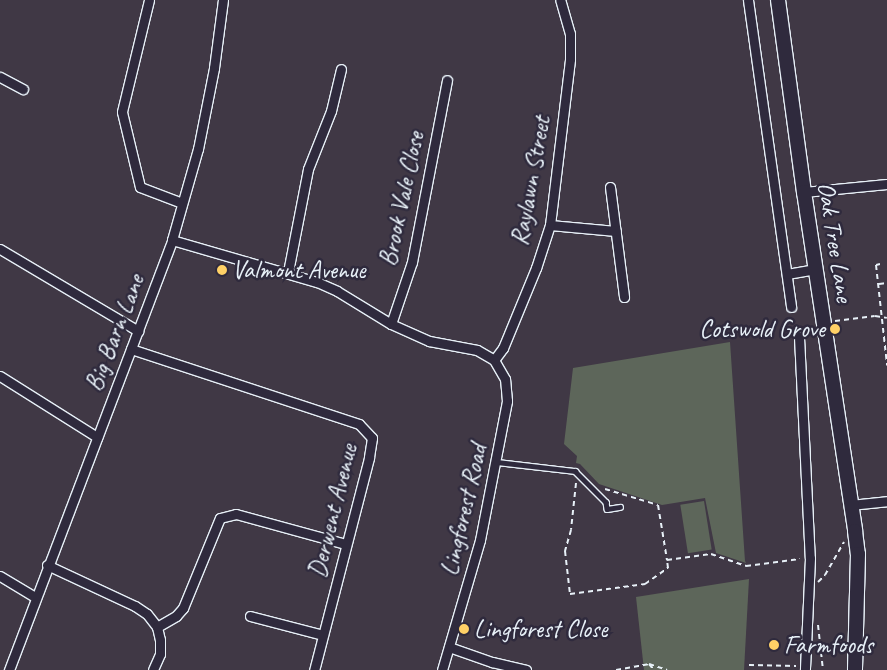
<!DOCTYPE html>
<style>
body{margin:0}
#map{position:relative;width:887px;height:670px;overflow:hidden;background:#403845;font-family:Caveat,sans-serif}
div>[style]{position:absolute}
.green>*{inset:0;background:#5d665a;transform-origin:0 0}
.path>*{height:2px;margin-top:-1px;transform-origin:0;background:repeating-linear-gradient(90deg,#e8f1f8 0 5px,transparent 0 9px)}
.roads{filter:drop-shadow(1px 0 #e8f1f8) drop-shadow(-1px 0 #e8f1f8) drop-shadow(0 1px #e8f1f8) drop-shadow(0 -1px #e8f1f8)}
.service>*{height:4.5px;margin:-2.25px;padding:0 2.25px;transform-origin:2.25px;border-radius:2.25px;background:#2f2a3d}
.minor>*{height:9px;margin:-4.5px;padding:0 4.5px;transform-origin:4.5px;border-radius:4.5px;background:#2f2a3d}
.primary>*{height:14px;margin:-7px;padding:0 7px;transform-origin:7px;border-radius:7px;background:#2f2a3d}
.dots>*{width:14px;height:14px;translate:-50% -50%;box-sizing:border-box;border:2px solid #2f2a3d;border-radius:50%}
span{translate:-50% -50%;white-space:nowrap;text-align:center;line-height:1.15;-webkit-text-stroke:5px #2f2a3d;paint-order:stroke}
.street-label{font-size:25px;color:#e8f1f8}
.poi-label{font-size:25px;color:#e8f1f8}
.left{translate:0 -50%;text-align:left}
.right{translate:-100% -50%;text-align:right}
</style>
<div id="map">
<div class="green">
<i style="clip-path:polygon(730px 342px,745px 561px,746px 563px,716px 553px,705px 498px,662px 505px,599px 484px,580px 464px,576px 463px,577px 456px,564px 444px,573px 368px)"></i>
<i style="left:704px;top:501px;width:49px;height:24px;rotate:81deg"></i>
<i style="clip-path:polygon(749px 579px,744px 670px,644px 670px,636px 597px)"></i>
</div>
<div class="path">
<i style="left:880px;top:264px;width:4px;rotate:166deg"></i>
<i style="left:876px;top:265px;width:101px;rotate:83.7deg"></i>
<i style="left:879px;top:284px;width:8px;rotate:-7deg"></i>
<i style="left:835px;top:321px;width:40px;rotate:-7.1deg"></i>
<i style="left:875px;top:316px;width:12px;rotate:9deg"></i>
<i style="left:576px;top:483px;width:47px;rotate:96.1deg"></i>
<i style="left:571px;top:530px;width:22px;rotate:106deg"></i>
<i style="left:565px;top:551px;width:43px;rotate:83.4deg"></i>
<i style="left:570px;top:594px;width:76px;rotate:-7.6deg"></i>
<i style="left:645px;top:584px;width:28px;rotate:-35deg"></i>
<i style="left:668px;top:568px;width:8px;rotate:-97deg"></i>
<i style="left:667px;top:560px;width:44px;rotate:-7.8deg"></i>
<i style="left:711px;top:554px;width:37px;rotate:19deg"></i>
<i style="left:746px;top:566px;width:54px;rotate:-7.4deg"></i>
<i style="left:605px;top:489px;width:55px;rotate:16.8deg"></i>
<i style="left:658px;top:505px;width:56px;rotate:80.7deg"></i>
<i style="left:818px;top:582px;width:10px;rotate:-45deg"></i>
<i style="left:825px;top:575px;width:38px;rotate:-60deg"></i>
<i style="left:818px;top:625px;width:45px;rotate:83.7deg"></i>
<i style="left:649px;top:664px;width:8px;rotate:50deg"></i>
<i style="left:749px;top:665px;width:47px;rotate:1.2deg"></i>
<i style="left:616px;top:670px;width:34px;rotate:-10deg"></i>
<i style="left:649px;top:664px;width:19px;rotate:18deg"></i>
</div>
<div class="roads">
<div class="service">
<i style="left:497px;top:462px;width:79px;rotate:6.6deg"></i>
<i style="left:575px;top:471px;width:44px;rotate:45deg"></i>
<i style="left:606px;top:502px;width:7px;rotate:82deg"></i>
<i style="left:607px;top:509px;width:13px;rotate:-9deg"></i>
</div>
<div class="minor">
<i style="left:149px;top:0;width:115px;rotate:103.6deg"></i>
<i style="left:122px;top:112px;width:77px;rotate:76.5deg"></i>
<i style="left:140px;top:187px;width:45px;rotate:20.9deg"></i>
<i style="left:748px;top:0;width:310px;rotate:82deg"></i>
<i style="left:0;top:77px;width:26px;rotate:28deg"></i>
<i style="left:610px;top:187px;width:111px;rotate:82.7deg"></i>
<i style="left:804px;top:192px;width:83px;rotate:-5.5deg"></i>
<i style="left:550px;top:225px;width:66px;rotate:5.2deg"></i>
<i style="left:172px;top:240px;width:151px;rotate:16.2deg"></i>
<i style="left:317px;top:282px;width:22px;rotate:24deg"></i>
<i style="left:337px;top:291px;width:63px;rotate:31.4deg"></i>
<i style="left:391px;top:324px;width:42px;rotate:24.1deg"></i>
<i style="left:429px;top:341px;width:49px;rotate:10.6deg"></i>
<i style="left:477px;top:350px;width:20px;rotate:30deg"></i>
<i style="left:0;top:249px;width:161px;rotate:30.7deg"></i>
<i style="left:288px;top:272px;width:105px;rotate:-79deg"></i>
<i style="left:308px;top:169px;width:62px;rotate:-68.4deg"></i>
<i style="left:331px;top:111px;width:43px;rotate:-76.6deg"></i>
<i style="left:787px;top:274px;width:29px;rotate:-10deg"></i>
<i style="left:391px;top:324px;width:65px;rotate:-71.3deg"></i>
<i style="left:412px;top:262px;width:185px;rotate:-79.1deg"></i>
<i style="left:799px;top:337px;width:221px;rotate:87.2deg"></i>
<i style="left:810px;top:558px;width:112px;rotate:92.6deg"></i>
<i style="left:131px;top:349px;width:240px;rotate:18.2deg"></i>
<i style="left:359px;top:424px;width:19px;rotate:47deg"></i>
<i style="left:372px;top:438px;width:20px;rotate:99deg"></i>
<i style="left:369px;top:458px;width:219px;rotate:104.5deg"></i>
<i style="left:494px;top:360px;width:15px;rotate:-53deg"></i>
<i style="left:503px;top:348px;width:87px;rotate:-67.6deg"></i>
<i style="left:536px;top:268px;width:45px;rotate:-72deg"></i>
<i style="left:550px;top:225px;width:167px;rotate:-83.1deg"></i>
<i style="left:570px;top:59px;width:25px;rotate:-90deg"></i>
<i style="left:570px;top:34px;width:35px;rotate:-106deg"></i>
<i style="left:0;top:376px;width:115px;rotate:32.2deg"></i>
<i style="left:850px;top:505px;width:37px;rotate:-6deg"></i>
<i style="left:47px;top:565px;width:97px;rotate:25deg"></i>
<i style="left:135px;top:606px;width:14px;rotate:34deg"></i>
<i style="left:147px;top:614px;width:16px;rotate:52deg"></i>
<i style="left:157px;top:627px;width:13px;rotate:77deg"></i>
<i style="left:160px;top:640px;width:14px;rotate:90deg"></i>
<i style="left:160px;top:654px;width:17px;rotate:114deg"></i>
<i style="left:0;top:576px;width:41px;rotate:31deg"></i>
<i style="left:250px;top:616px;width:75px;rotate:14.6deg"></i>
<i style="left:157px;top:627px;width:22px;rotate:-30deg"></i>
<i style="left:176px;top:616px;width:11px;rotate:-49deg"></i>
<i style="left:183px;top:608px;width:97px;rotate:-67.7deg"></i>
<i style="left:220px;top:518px;width:16px;rotate:-14deg"></i>
<i style="left:236px;top:514px;width:114px;rotate:15.3deg"></i>
<i style="left:449px;top:647px;width:46px;rotate:19.2deg"></i>
<i style="left:492px;top:662px;width:35px;rotate:13deg"></i>
<i style="left:9px;top:670px;width:460px;rotate:-69.2deg"></i>
<i style="left:172px;top:240px;width:95px;rotate:-74.1deg"></i>
<i style="left:198px;top:149px;width:83px;rotate:-78.8deg"></i>
<i style="left:214px;top:68px;width:69px;rotate:-82.5deg"></i>
<i style="left:442px;top:670px;width:135px;rotate:-73.7deg"></i>
<i style="left:480px;top:540px;width:142px;rotate:-79deg"></i>
<i style="left:507px;top:401px;width:22px;rotate:-95deg"></i>
<i style="left:505px;top:379px;width:22px;rotate:-120deg"></i>
</div>
<div class="primary">
<i style="left:778px;top:0;width:194px;rotate:82.3deg"></i>
<i style="left:804px;top:192px;width:343px;rotate:81.4deg"></i>
<i style="left:855px;top:531px;width:23px;rotate:83deg"></i>
<i style="left:858px;top:554px;width:116px;rotate:91.5deg"></i>
</div>
</div>
<div class="dots">
<i style="left:222px;top:270px;background:#ffd166"></i>
<i style="left:835px;top:329px;background:#ffd166"></i>
<i style="left:464px;top:629px;background:#ffd166"></i>
<i style="left:774px;top:645px;background:#ffd166"></i>
</div>
<div class="street-label">
<span style="left:531px;top:181px;rotate:-80deg">Raylawn Street</span>
<span style="left:402px;top:199px;rotate:-78deg">Brook Vale Close</span>
<span style="left:835px;top:242px;rotate:81deg">Oak Tree Lane</span>
<span style="left:115px;top:333px;rotate:-69deg">Big Barn Lane</span>
<span style="left:464px;top:510px;rotate:-77deg">Lingforest Road</span>
<span style="left:333px;top:511px;rotate:-76deg">Derwent Avenue</span>
</div>
<div class="poi-label">
<span class="left" style="left:232px;top:270px">Valmont Avenue</span>
<span class="right" style="left:825px;top:329px">Cotswold Grove</span>
<span class="left" style="left:474px;top:629px">Lingforest Close</span>
<span class="left" style="left:784px;top:645px">Farmfoods</span>
</div>
</div>
